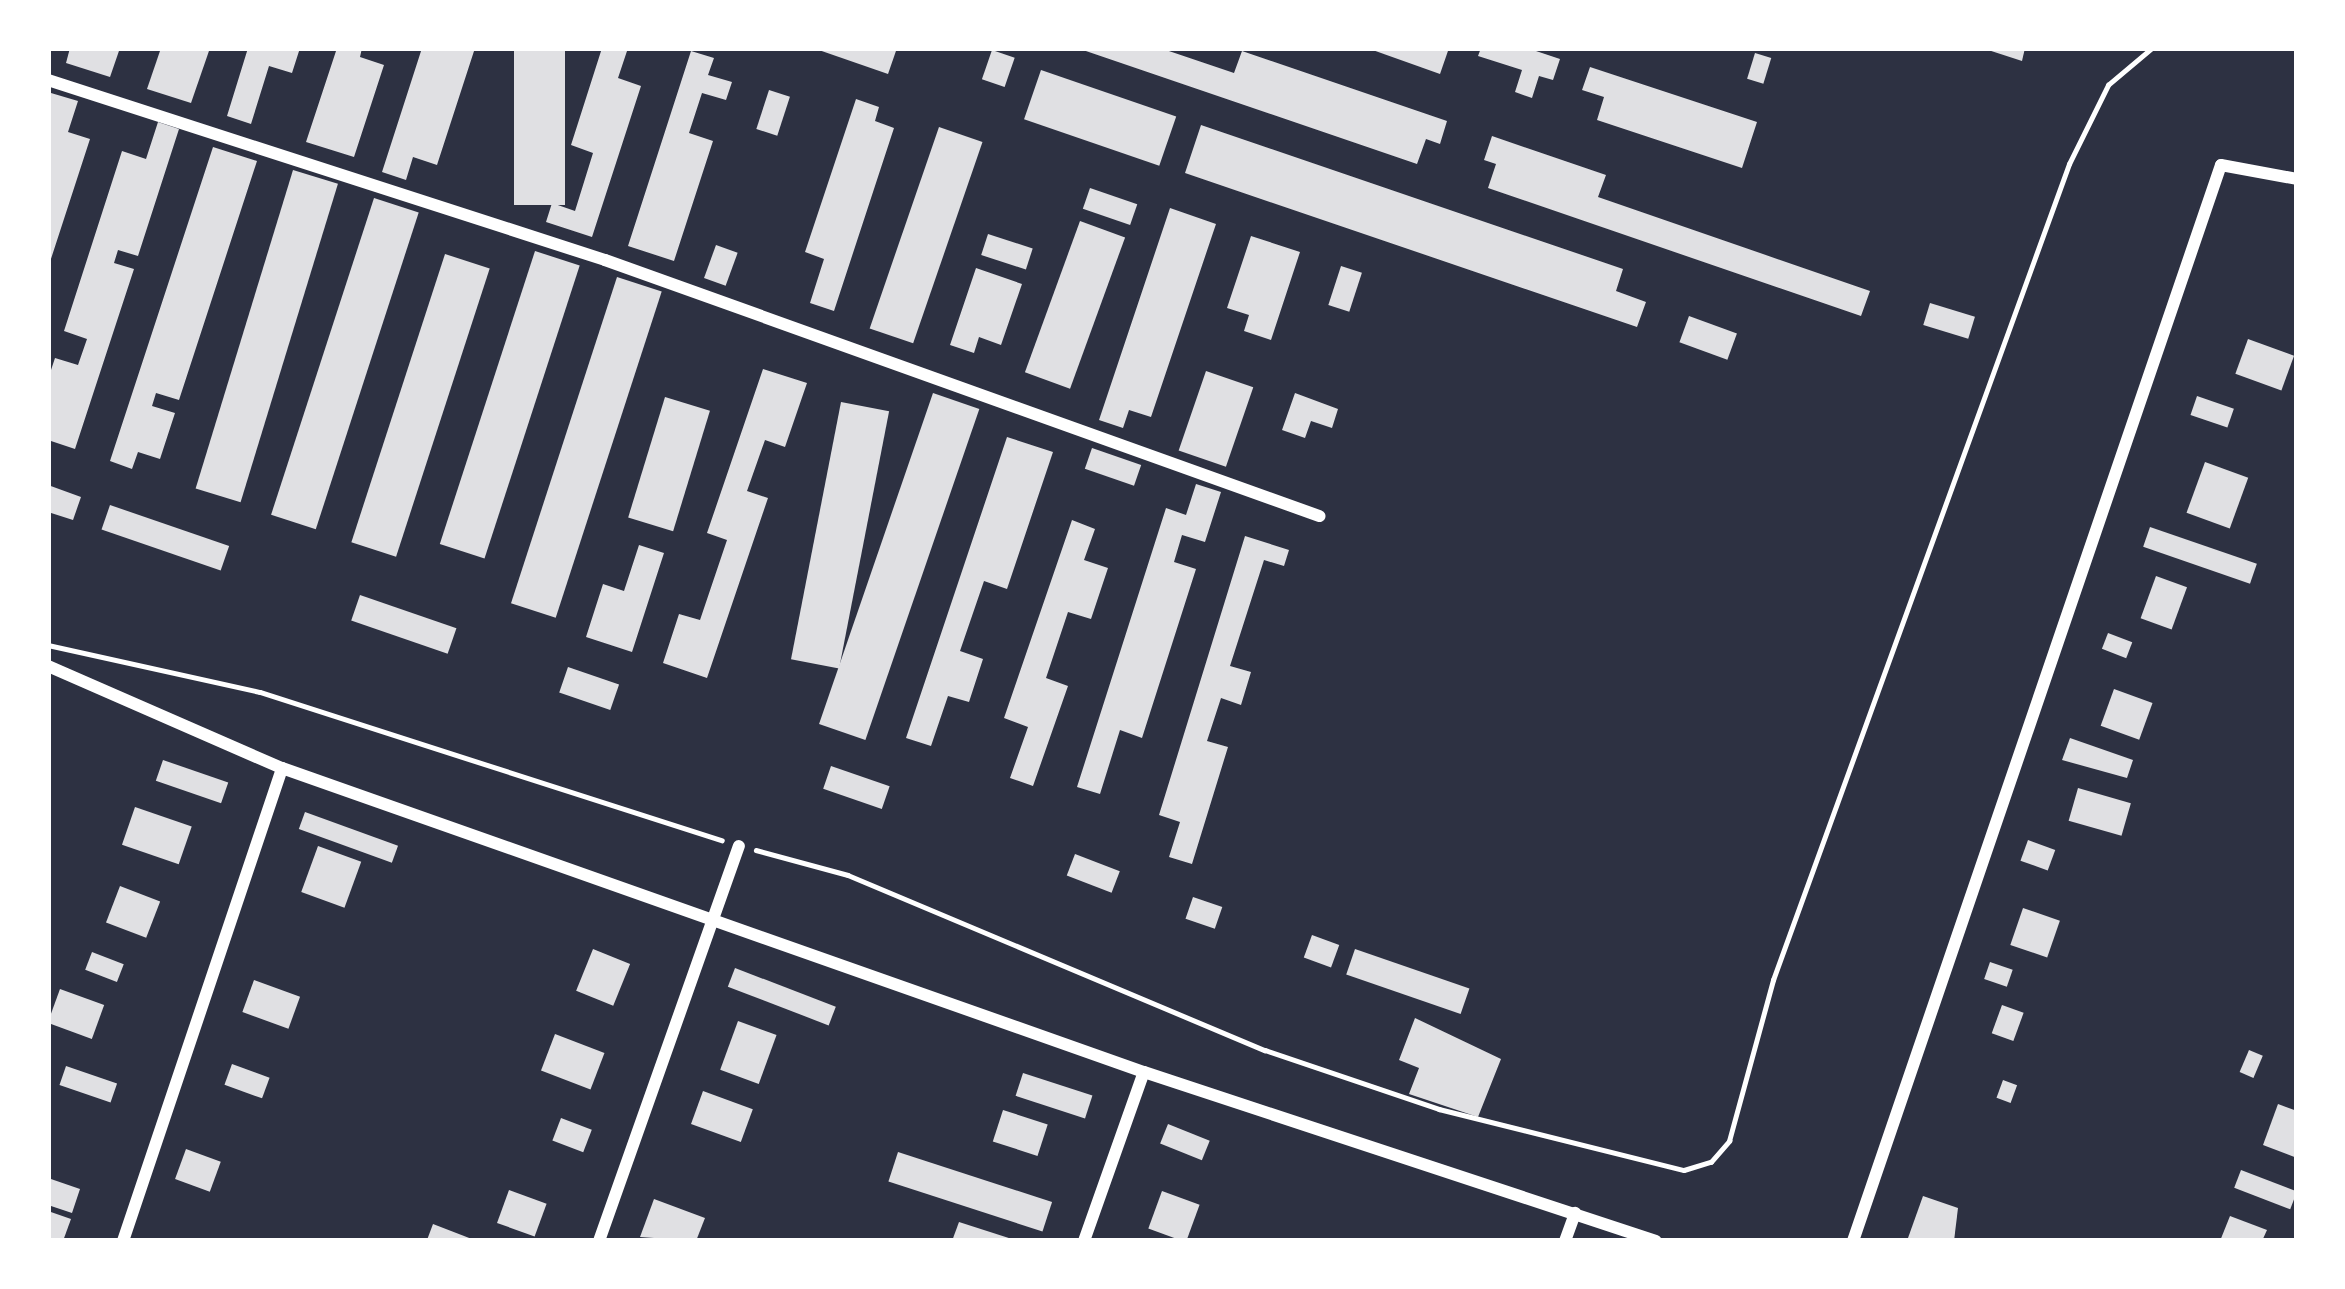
<!DOCTYPE html>
<style>
body{margin:0}
#map{position:relative;width:2345px;height:1289px;overflow:hidden;background:#2d3142;font-family:Roboto,sans-serif}
div>[style]{position:absolute}
.building>*{inset:0;background:#e0e0e3;transform-origin:0 0}
.path>*{height:4.5px;margin:-2.25px;padding:0 2.25px;transform-origin:2.25px;border-radius:2.25px;background:#fff}
.minor>*{height:12px;margin:-6px;padding:0 6px;transform-origin:6px;border-radius:6px;background:#fff}
span{translate:-50% -50%;white-space:nowrap;text-align:center;line-height:1.15;-webkit-text-stroke:9px #fff;paint-order:stroke}
.frame{position:absolute;inset:0;border:51px solid #fff;pointer-events:none}
</style>
<div id="map">
<div class="building">
<i style="clip-path:polygon(70px 48px,120px 48px,110px 77px,66px 63px)"></i>
<i style="clip-path:polygon(161px 48px,210px 48px,191px 103px,147px 89px)"></i>
<i style="clip-path:polygon(248px 48px,300px 48px,292px 73px,269px 66px,251px 124px,227px 116px)"></i>
<i style="clip-path:polygon(337px 48px,362px 48px,360px 57px,384px 65px,354px 157px,306px 142px)"></i>
<i style="clip-path:polygon(422px 48px,475px 48px,437px 165px,413px 157px,406px 180px,382px 172px)"></i>
<i style="left:514px;top:48px;width:51px;height:157px"></i>
<i style="clip-path:polygon(602px 48px,628px 48px,618px 78px,641px 86px,592px 237px,546px 222px,552px 203px,575px 211px,593px 153px,571px 145px)"></i>
<i style="clip-path:polygon(813px 48px,897px 48px,888px 74px)"></i>
<i style="clip-path:polygon(1160px 48px,1234px 73px,1242px 51px,1447px 121px,1440px 144px,1426px 139px,1417px 164px,1080px 49px)"></i>
<i style="clip-path:polygon(1367px 48px,1449px 48px,1440px 74px)"></i>
<i style="clip-path:polygon(1481px 48px,1527px 48px,1560px 59px,1553px 80px,1539px 76px,1532px 98px,1515px 92px,1522px 70px,1478px 56px)"></i>
<i style="clip-path:polygon(1982px 48px,2025px 48px,2022px 61px)"></i>
<i style="left:992px;top:50px;width:24px;height:31px;rotate:19deg"></i>
<i style="clip-path:polygon(691px 51px,714px 58px,708px 75px,732px 82px,726px 100px,702px 93px,689px 133px,713px 141px,674px 261px,628px 246px)"></i>
<i style="left:1755px;top:53px;width:17px;height:27px;rotate:17deg"></i>
<i style="clip-path:polygon(1590px 67px,1757px 122px,1742px 168px,1597px 120px,1604px 97px,1582px 90px)"></i>
<i style="left:1041px;top:70px;width:143px;height:52px;rotate:19deg"></i>
<i style="left:769px;top:90px;width:22px;height:41px;rotate:18deg"></i>
<i style="clip-path:polygon(51px 93px,78px 101px,68px 132px,90px 139px,49px 265px)"></i>
<i style="clip-path:polygon(856px 99px,879px 107px,875px 121px,894px 128px,834px 311px,810px 303px,824px 259px,805px 252px)"></i>
<i style="clip-path:polygon(158px 122px,179px 129px,138px 256px,118px 250px,114px 263px,134px 269px,75px 449px,48px 440px,48px 379px,55px 358px,78px 365px,87px 339px,64px 331px,122px 151px,146px 159px)"></i>
<i style="clip-path:polygon(1201px 125px,1623px 269px,1616px 291px,1646px 302px,1637px 327px,1185px 173px)"></i>
<i style="left:939px;top:127px;width:46px;height:213px;rotate:19deg"></i>
<i style="clip-path:polygon(1492px 136px,1606px 175px,1598px 197px,1870px 291px,1861px 316px,1488px 188px,1496px 164px,1484px 160px)"></i>
<i style="clip-path:polygon(213px 147px,257px 161px,179px 400px,156px 393px,152px 406px,175px 413px,160px 459px,138px 452px,132px 469px,110px 461px)"></i>
<i style="left:293px;top:170px;width:47px;height:333px;rotate:17deg"></i>
<i style="left:1090px;top:188px;width:50px;height:22px;rotate:19deg"></i>
<i style="left:374px;top:198px;width:47px;height:333px;rotate:18deg"></i>
<i style="clip-path:polygon(1170px 208px,1216px 224px,1151px 417px,1129px 410px,1123px 428px,1099px 420px)"></i>
<i style="left:1080px;top:221px;width:48px;height:161px;rotate:20deg"></i>
<i style="left:988px;top:234px;width:47px;height:22px;rotate:18deg"></i>
<i style="clip-path:polygon(1251px 236px,1300px 252px,1271px 340px,1244px 331px,1249px 315px,1227px 308px)"></i>
<i style="left:716px;top:245px;width:23px;height:35px;rotate:20deg"></i>
<i style="left:535px;top:251px;width:47px;height:308px;rotate:18deg"></i>
<i style="left:445px;top:254px;width:47px;height:303px;rotate:18deg"></i>
<i style="left:1341px;top:266px;width:22px;height:41px;rotate:18deg"></i>
<i style="clip-path:polygon(976px 268px,1022px 284px,1001px 345px,979px 337px,974px 353px,950px 345px)"></i>
<i style="left:617px;top:277px;width:47px;height:343px;rotate:18deg"></i>
<i style="left:1930px;top:303px;width:47px;height:23px;rotate:17deg"></i>
<i style="left:1689px;top:316px;width:51px;height:28px;rotate:20deg"></i>
<i style="left:2248px;top:339px;width:49px;height:37px;rotate:20deg"></i>
<i style="clip-path:polygon(763px 369px,807px 383px,785px 447px,765px 440px,747px 491px,768px 498px,707px 678px,663px 663px,679px 614px,700px 620px,727px 540px,707px 533px)"></i>
<i style="left:1206px;top:371px;width:50px;height:84px;rotate:19deg"></i>
<i style="left:933px;top:393px;width:49px;height:350px;rotate:19deg"></i>
<i style="clip-path:polygon(1295px 393px,1338px 409px,1332px 428px,1311px 421px,1305px 438px,1282px 430px)"></i>
<i style="left:2197px;top:396px;width:39px;height:20px;rotate:19deg"></i>
<i style="left:665px;top:397px;width:47px;height:126px;rotate:17deg"></i>
<i style="left:841px;top:402px;width:49px;height:262px;rotate:11deg"></i>
<i style="clip-path:polygon(1007px 437px,1053px 452px,1007px 589px,984px 581px,960px 651px,983px 659px,969px 702px,948px 696px,931px 746px,906px 738px)"></i>
<i style="left:1092px;top:448px;width:52px;height:22px;rotate:19deg"></i>
<i style="left:2205px;top:462px;width:46px;height:54px;rotate:20deg"></i>
<i style="clip-path:polygon(1196px 484px,1221px 492px,1205px 542px,1182px 535px,1174px 562px,1196px 569px,1142px 738px,1120px 730px,1100px 794px,1077px 787px,1166px 508px,1186px 515px)"></i>
<i style="clip-path:polygon(48px 485px,81px 497px,73px 520px,48px 512px)"></i>
<i style="left:110px;top:505px;width:126px;height:26px;rotate:19deg"></i>
<i style="clip-path:polygon(1072px 520px,1095px 529px,1084px 560px,1108px 568px,1091px 619px,1068px 612px,1046px 678px,1068px 686px,1033px 786px,1010px 778px,1028px 727px,1004px 718px)"></i>
<i style="left:2150px;top:527px;width:113px;height:21px;rotate:19deg"></i>
<i style="clip-path:polygon(1245px 536px,1289px 550px,1284px 566px,1264px 560px,1230px 666px,1251px 672px,1241px 705px,1221px 698px,1207px 741px,1228px 747px,1192px 864px,1169px 857px,1180px 822px,1159px 815px)"></i>
<i style="clip-path:polygon(639px 545px,664px 553px,632px 652px,586px 637px,603px 584px,624px 591px)"></i>
<i style="left:2156px;top:576px;width:33px;height:45px;rotate:20deg"></i>
<i style="left:360px;top:595px;width:102px;height:27px;rotate:19deg"></i>
<i style="left:2108px;top:633px;width:26px;height:17px;rotate:21deg"></i>
<i style="left:568px;top:667px;width:54px;height:27px;rotate:19deg"></i>
<i style="left:2114px;top:689px;width:41px;height:39px;rotate:20deg"></i>
<i style="clip-path:polygon(2070px 738px,2133px 760px,2127px 778px,2062px 760px)"></i>
<i style="left:163px;top:760px;width:69px;height:22px;rotate:19deg"></i>
<i style="left:831px;top:766px;width:62px;height:24px;rotate:19deg"></i>
<i style="left:2078px;top:788px;width:55px;height:34px;rotate:16deg"></i>
<i style="left:135px;top:807px;width:60px;height:40px;rotate:19deg"></i>
<i style="left:305px;top:812px;width:99px;height:18px;rotate:20deg"></i>
<i style="left:2028px;top:840px;width:29px;height:22px;rotate:20deg"></i>
<i style="left:318px;top:846px;width:46px;height:49px;rotate:20deg"></i>
<i style="left:1075px;top:854px;width:48px;height:23px;rotate:21deg"></i>
<i style="left:120px;top:886px;width:43px;height:39px;rotate:21deg"></i>
<i style="left:1193px;top:897px;width:31px;height:23px;rotate:19deg"></i>
<i style="left:2023px;top:908px;width:39px;height:39px;rotate:19deg"></i>
<i style="left:1312px;top:935px;width:29px;height:24px;rotate:20deg"></i>
<i style="left:593px;top:949px;width:40px;height:45px;rotate:22deg"></i>
<i style="left:1355px;top:949px;width:121px;height:27px;rotate:19deg"></i>
<i style="left:92px;top:952px;width:34px;height:19px;rotate:21deg"></i>
<i style="left:1990px;top:962px;width:24px;height:18px;rotate:19deg"></i>
<i style="left:735px;top:968px;width:108px;height:20px;rotate:21deg"></i>
<i style="left:254px;top:980px;width:49px;height:34px;rotate:20deg"></i>
<i style="left:60px;top:989px;width:47px;height:36px;rotate:20deg"></i>
<i style="left:2002px;top:1005px;width:23px;height:30px;rotate:20deg"></i>
<i style="clip-path:polygon(1415px 1018px,1501px 1059px,1478px 1117px,1409px 1094px,1419px 1068px,1399px 1060px)"></i>
<i style="left:738px;top:1021px;width:41px;height:52px;rotate:20deg"></i>
<i style="left:555px;top:1034px;width:53px;height:39px;rotate:21deg"></i>
<i style="left:2249px;top:1050px;width:15px;height:24px;rotate:23deg"></i>
<i style="left:232px;top:1064px;width:40px;height:22px;rotate:20deg"></i>
<i style="left:66px;top:1066px;width:54px;height:20px;rotate:19deg"></i>
<i style="left:1023px;top:1073px;width:73px;height:24px;rotate:18deg"></i>
<i style="left:2003px;top:1080px;width:15px;height:19px;rotate:20deg"></i>
<i style="left:703px;top:1091px;width:53px;height:35px;rotate:20deg"></i>
<i style="clip-path:polygon(2278px 1104px,2297px 1111px,2297px 1158px,2263px 1145px)"></i>
<i style="left:1003px;top:1110px;width:47px;height:33px;rotate:18deg"></i>
<i style="left:561px;top:1118px;width:33px;height:24px;rotate:21deg"></i>
<i style="left:1168px;top:1124px;width:45px;height:21px;rotate:22deg"></i>
<i style="left:186px;top:1149px;width:37px;height:32px;rotate:20deg"></i>
<i style="left:898px;top:1152px;width:162px;height:31px;rotate:18deg"></i>
<i style="left:2241px;top:1170px;width:60px;height:19px;rotate:21deg"></i>
<i style="clip-path:polygon(48px 1178px,80px 1189px,72px 1213px,48px 1205px)"></i>
<i style="left:509px;top:1190px;width:40px;height:35px;rotate:20deg"></i>
<i style="left:1162px;top:1191px;width:40px;height:40px;rotate:20deg"></i>
<i style="clip-path:polygon(1923px 1196px,1958px 1208px,1954px 1241px,1908px 1238px)"></i>
<i style="clip-path:polygon(654px 1199px,705px 1218px,696px 1241px,640px 1237px)"></i>
<i style="clip-path:polygon(48px 1211px,71px 1219px,63px 1241px,48px 1238px)"></i>
<i style="clip-path:polygon(2230px 1216px,2267px 1230px,2262px 1241px,2220px 1241px)"></i>
<i style="clip-path:polygon(959px 1222px,1015px 1240px,1015px 1241px,952px 1241px)"></i>
<i style="clip-path:polygon(433px 1224px,477px 1241px,427px 1240px)"></i>
</div>
<div class="path">
<i style="left:48px;top:645px;width:217px;rotate:12.5deg"></i>
<i style="left:260px;top:692px;width:485px;rotate:17.8deg"></i>
<i style="left:756px;top:850px;width:95px;rotate:15.2deg"></i>
<i style="left:848px;top:875px;width:452px;rotate:22.8deg"></i>
<i style="left:1265px;top:1050px;width:184px;rotate:18.7deg"></i>
<i style="left:1439px;top:1109px;width:252px;rotate:14deg"></i>
<i style="left:1684px;top:1170px;width:28px;rotate:-17deg"></i>
<i style="left:1711px;top:1162px;width:28px;rotate:-49deg"></i>
<i style="left:1729px;top:1141px;width:167px;rotate:-74.7deg"></i>
<i style="left:1773px;top:980px;width:868px;rotate:-70.06deg"></i>
<i style="left:2069px;top:164px;width:88px;rotate:-63.7deg"></i>
<i style="left:2108px;top:85px;width:57px;rotate:-40.1deg"></i>
</div>
<div class="minor">
<i style="left:48px;top:80px;width:585px;rotate:17.91deg"></i>
<i style="left:605px;top:260px;width:759px;rotate:19.72deg"></i>
<i style="left:48px;top:666px;width:255px;rotate:23.6deg"></i>
<i style="left:282px;top:768px;width:914px;rotate:19.43deg"></i>
<i style="left:1144px;top:1072px;width:539px;rotate:18.27deg"></i>
<i style="left:123px;top:1241px;width:499px;rotate:-71.4deg"></i>
<i style="left:599px;top:1241px;width:419px;rotate:-70.5deg"></i>
<i style="left:1084px;top:1241px;width:179px;rotate:-70.5deg"></i>
<i style="left:1565px;top:1241px;width:30px;rotate:-70deg"></i>
<i style="left:1853px;top:1241px;width:1137px;rotate:-71.12deg"></i>
<i style="left:2221px;top:165px;width:77px;rotate:10.4deg"></i>
</div>
<div class="frame"></div>
</div>
